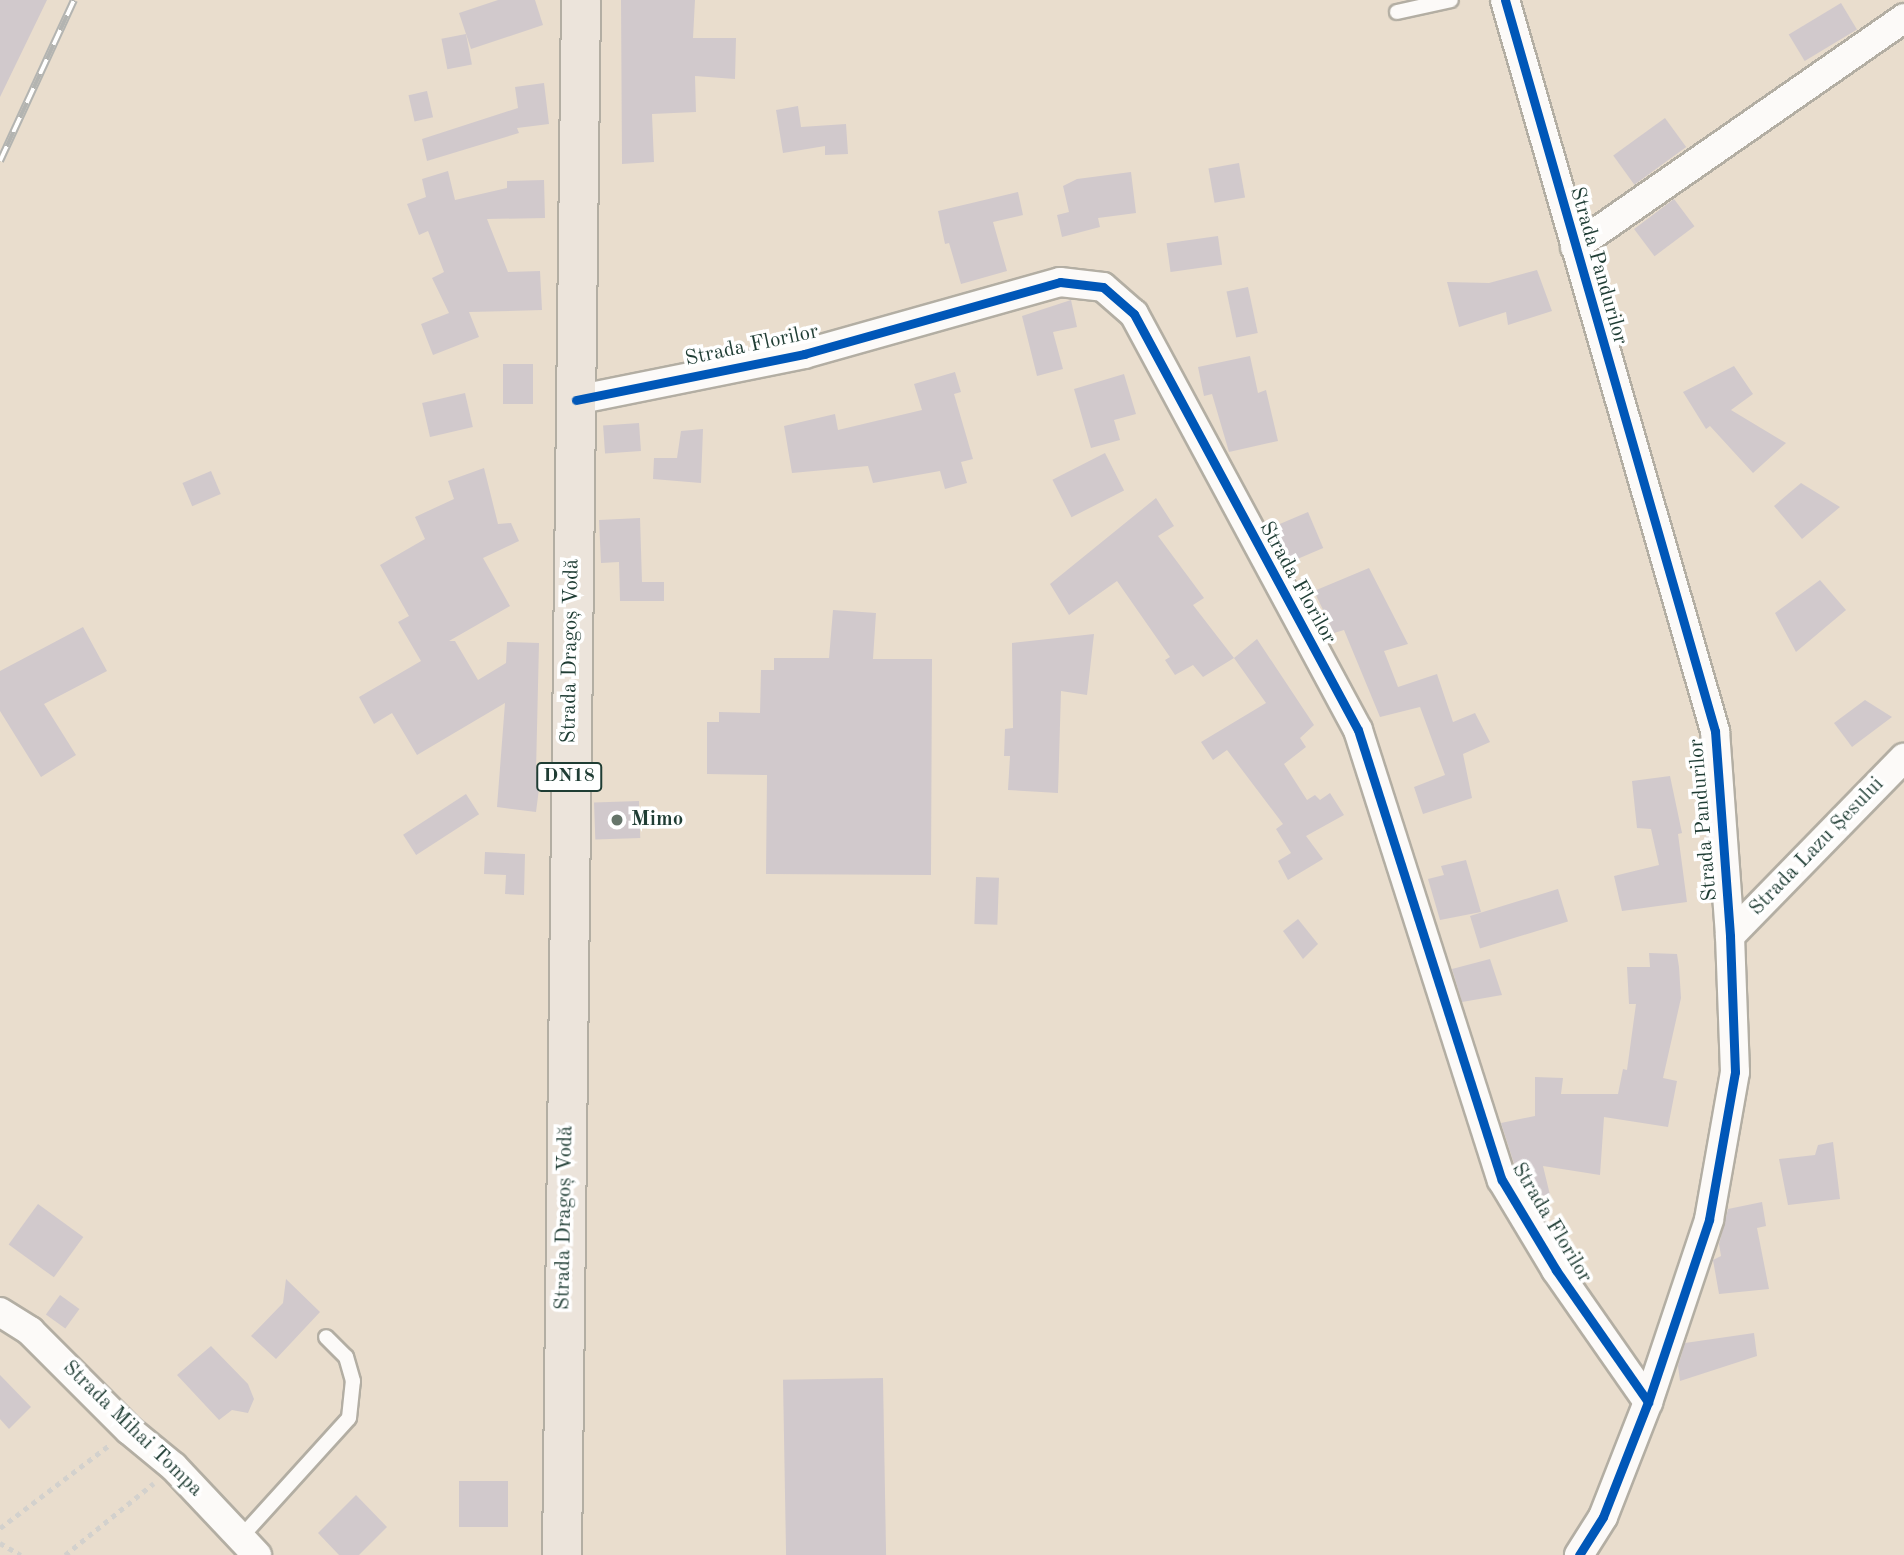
<!DOCTYPE html>
<meta charset="utf-8">
<style>
body{margin:0}
#map{position:relative;width:1904px;height:1555px;overflow:hidden;background:#e9ddcd;font-family:"Old Standard TT",serif}
div>[style]{position:absolute}
.building>*{inset:0;background:#d1c9cc;transform-origin:0 0}
.path>*{height:4.5px;margin-top:-2.25px;transform-origin:0;background:repeating-linear-gradient(90deg,#d3d1cd 0 5px,transparent 0 10px)}
.roads{filter:drop-shadow(2px 0 #b3aea3) drop-shadow(-2px 0 #b3aea3) drop-shadow(0 2px #b3aea3) drop-shadow(0 -2px #b3aea3)}
.service>*{height:14px;margin:-7px;padding:0 7px;transform-origin:7px;border-radius:7px;background:#fcfaf8}
.minor>*{height:28px;margin:-14px;padding:0 14px;transform-origin:14px;border-radius:14px;background:#fcfaf8}
.primary>*{height:38px;margin:-19px;padding:0 19px;transform-origin:19px;border-radius:19px;background:#ece4db}
.rail>*{height:8px;margin-top:-4px;transform-origin:0;background:repeating-linear-gradient(90deg,#fff 0 16px,#b3b4b1 0 32px);box-sizing:border-box;border-block:2px solid #b3b4b1}
.cycleway>*{height:9px;margin:-4.5px;padding:0 4.5px;transform-origin:4.5px;border-radius:4.5px;background:#0057b8}
.dots>*{width:19px;height:19px;translate:-50% -50%;box-sizing:border-box;border:4px solid #fff;border-radius:50%}
span{translate:-50% -50%;white-space:nowrap;text-align:center;line-height:1.15;-webkit-text-stroke:7px #fff;paint-order:stroke}
.shield-label span{padding:2px 5px;background:#fff;border:2px solid;border-radius:5px;-webkit-text-stroke-width:0}
.shield-label{font-size:19px;color:#1f3d34;font-weight:700}
.street-label{font-size:21px;color:#1f3d34}
.poi-label{font-size:21px;color:#1f3d34;font-weight:700}
.left{translate:0 -50%;text-align:left}
</style>
<div id="map">
<div class="building">
<i style="clip-path:polygon(0 0,47px 0,0 97px)"></i>
<i style="clip-path:polygon(498px 0,535px 0,543px 25px,471px 49px,459px 13px)"></i>
<i style="clip-path:polygon(621px 0,695px 0,693px 38px,736px 38px,735px 79px,695px 76px,696px 112px,652px 114px,654px 162px,622px 164px)"></i>
<i style="left:1841px;top:3px;width:31px;height:61px;rotate:59deg"></i>
<i style="left:466px;top:34px;width:31px;height:25px;rotate:79deg"></i>
<i style="clip-path:polygon(544px 83px,549px 124px,517px 128px,519px 133px,427px 161px,422px 139px,518px 108px,515px 87px)"></i>
<i style="left:427px;top:91px;width:27px;height:19px;rotate:77deg"></i>
<i style="clip-path:polygon(798px 106px,801px 127px,846px 124px,848px 154px,825px 155px,825px 146px,783px 153px,776px 110px)"></i>
<i style="left:1665px;top:118px;width:36px;height:64px;rotate:54deg"></i>
<i style="left:1239px;top:163px;width:35px;height:31px;rotate:80deg"></i>
<i style="clip-path:polygon(448px 171px,455px 200px,507px 188px,507px 181px,544px 180px,545px 218px,487px 219px,508px 272px,540px 271px,542px 310px,469px 312px,479px 337px,433px 355px,421px 324px,449px 313px,432px 278px,444px 272px,428px 231px,419px 235px,407px 204px,426px 197px,422px 179px)"></i>
<i style="clip-path:polygon(1131px 172px,1136px 213px,1098px 218px,1100px 227px,1062px 237px,1057px 215px,1069px 212px,1063px 186px,1077px 179px)"></i>
<i style="clip-path:polygon(1018px 192px,1023px 215px,993px 222px,1007px 271px,961px 284px,949px 243px,945px 244px,938px 211px)"></i>
<i style="left:1674px;top:199px;width:34px;height:50px;rotate:53deg"></i>
<i style="left:1218px;top:236px;width:29px;height:52px;rotate:82deg"></i>
<i style="clip-path:polygon(1537px 270px,1552px 311px,1508px 325px,1506px 312px,1459px 327px,1447px 282px,1489px 283px)"></i>
<i style="left:1248px;top:287px;width:47px;height:22px;rotate:78deg"></i>
<i style="clip-path:polygon(1071px 300px,1077px 327px,1053px 332px,1063px 369px,1037px 376px,1022px 316px)"></i>
<i style="clip-path:polygon(1250px 356px,1258px 393px,1266px 390px,1278px 441px,1229px 452px,1212px 394px,1204px 396px,1198px 367px)"></i>
<i style="left:503px;top:364px;width:30px;height:40px"></i>
<i style="clip-path:polygon(1734px 366px,1753px 394px,1731px 410px,1786px 443px,1753px 473px,1710px 426px,1706px 429px,1683px 392px)"></i>
<i style="clip-path:polygon(955px 372px,961px 392px,954px 394px,973px 459px,961px 462px,967px 483px,945px 489px,940px 471px,873px 483px,868px 466px,792px 473px,784px 426px,835px 414px,838px 430px,922px 410px,914px 384px)"></i>
<i style="clip-path:polygon(1124px 374px,1136px 414px,1114px 420px,1120px 440px,1091px 448px,1074px 389px)"></i>
<i style="left:465px;top:393px;width:35px;height:44px;rotate:77deg"></i>
<i style="left:639px;top:423px;width:28px;height:36px;rotate:86deg"></i>
<i style="clip-path:polygon(703px 429px,701px 483px,653px 479px,654px 458px,677px 458px,681px 431px)"></i>
<i style="left:1105px;top:453px;width:42px;height:59px;rotate:63deg"></i>
<i style="clip-path:polygon(484px 468px,498px 524px,511px 523px,519px 541px,483px 558px,510px 606px,449px 641px,455px 641px,478px 680px,506px 663px,507px 642px,539px 643px,536px 772px,541px 773px,536px 812px,497px 807px,505px 703px,417px 755px,392px 713px,374px 724px,359px 697px,421px 661px,398px 622px,409px 616px,380px 565px,425px 539px,415px 517px,454px 499px,448px 481px)"></i>
<i style="left:211px;top:471px;width:25px;height:31px;rotate:67deg"></i>
<i style="clip-path:polygon(1801px 483px,1840px 507px,1802px 539px,1774px 506px)"></i>
<i style="clip-path:polygon(1156px 498px,1174px 526px,1158px 536px,1204px 598px,1193px 605px,1234px 658px,1203px 677px,1193px 665px,1175px 675px,1165px 660px,1170px 657px,1117px 581px,1069px 615px,1050px 584px)"></i>
<i style="left:1308px;top:512px;width:39px;height:39px;rotate:67deg"></i>
<i style="clip-path:polygon(640px 518px,642px 582px,664px 582px,664px 601px,620px 601px,619px 562px,601px 563px,599px 520px)"></i>
<i style="clip-path:polygon(1369px 568px,1408px 644px,1384px 651px,1398px 687px,1437px 674px,1453px 722px,1475px 713px,1490px 742px,1463px 754px,1472px 798px,1423px 814px,1414px 787px,1445px 775px,1420px 707px,1380px 717px,1344px 630px,1334px 633px,1314px 591px)"></i>
<i style="clip-path:polygon(1820px 580px,1846px 610px,1796px 652px,1775px 613px)"></i>
<i style="clip-path:polygon(833px 610px,876px 613px,873px 659px,932px 659px,931px 875px,766px 874px,767px 775px,707px 774px,707px 722px,719px 722px,719px 712px,760px 713px,761px 670px,774px 670px,774px 658px,829px 658px)"></i>
<i style="clip-path:polygon(83px 627px,107px 671px,44px 704px,76px 755px,41px 777px,0 711px,0 671px)"></i>
<i style="clip-path:polygon(1094px 634px,1087px 695px,1061px 691px,1058px 793px,1008px 790px,1010px 756px,1004px 756px,1005px 729px,1013px 728px,1012px 643px)"></i>
<i style="clip-path:polygon(1257px 639px,1314px 725px,1300px 738px,1306px 747px,1284px 764px,1307px 800px,1315px 795px,1320px 800px,1330px 793px,1344px 815px,1306px 836px,1323px 859px,1288px 880px,1278px 861px,1291px 853px,1276px 829px,1283px 824px,1227px 750px,1213px 760px,1201px 742px,1266px 703px,1234px 658px)"></i>
<i style="clip-path:polygon(1865px 700px,1892px 717px,1852px 747px,1834px 723px)"></i>
<i style="clip-path:polygon(1670px 776px,1682px 833px,1678px 834px,1687px 902px,1622px 911px,1614px 876px,1659px 865px,1651px 829px,1637px 828px,1632px 781px)"></i>
<i style="left:466px;top:794px;width:24px;height:75px;rotate:57deg"></i>
<i style="left:639px;top:801px;width:37px;height:45px;rotate:88deg"></i>
<i style="clip-path:polygon(485px 852px,525px 854px,524px 895px,505px 894px,506px 875px,484px 874px)"></i>
<i style="clip-path:polygon(1466px 860px,1481px 912px,1440px 920px,1428px 879px,1444px 875px,1441px 866px)"></i>
<i style="left:976px;top:877px;width:23px;height:47px;rotate:2deg"></i>
<i style="left:1558px;top:889px;width:34px;height:92px;rotate:73deg"></i>
<i style="clip-path:polygon(1298px 919px,1318px 944px,1303px 959px,1283px 931px)"></i>
<i style="clip-path:polygon(1649px 953px,1677px 954px,1679px 967px,1681px 998px,1663px 1078px,1677px 1081px,1668px 1127px,1604px 1117px,1600px 1175px,1543px 1166px,1550px 1195px,1532px 1197px,1517px 1173px,1501px 1123px,1535px 1116px,1535px 1077px,1563px 1078px,1561px 1094px,1618px 1094px,1623px 1069px,1627px 1070px,1636px 1004px,1629px 1004px,1627px 967px,1650px 967px)"></i>
<i style="clip-path:polygon(1490px 959px,1502px 995px,1462px 1002px,1452px 969px)"></i>
<i style="clip-path:polygon(1833px 1142px,1840px 1199px,1788px 1205px,1779px 1159px,1815px 1155px,1818px 1145px)"></i>
<i style="clip-path:polygon(1762px 1202px,1766px 1226px,1757px 1228px,1769px 1289px,1719px 1294px,1713px 1260px,1721px 1256px,1719px 1244px,1728px 1209px)"></i>
<i style="left:38px;top:1204px;width:56px;height:50px;rotate:36deg"></i>
<i style="clip-path:polygon(286px 1279px,320px 1312px,276px 1359px,251px 1336px,283px 1303px)"></i>
<i style="left:60px;top:1295px;width:24px;height:24px;rotate:36deg"></i>
<i style="clip-path:polygon(1754px 1333px,1757px 1356px,1680px 1381px,1678px 1366px,1685px 1343px)"></i>
<i style="clip-path:polygon(211px 1346px,248px 1384px,254px 1399px,248px 1413px,232px 1410px,219px 1420px,177px 1375px)"></i>
<i style="clip-path:polygon(0 1375px,31px 1407px,9px 1429px,0 1419px)"></i>
<i style="left:883px;top:1378px;width:177px;height:100px;rotate:89deg"></i>
<i style="left:459px;top:1481px;width:49px;height:46px"></i>
<i style="clip-path:polygon(356px 1495px,387px 1527px,359px 1555px,339px 1555px,318px 1533px)"></i>
</div>
<div class="path">
<i style="left:0;top:1528px;width:136px;rotate:-37.2deg"></i>
<i style="left:0;top:1543px;width:24px;rotate:30deg"></i>
<i style="left:65px;top:1555px;width:114px;rotate:-39deg"></i>
</div>
<div class="roads">
<div class="service">
<i style="left:1397px;top:12px;width:55px;rotate:-12.5deg"></i>
<i style="left:242px;top:1536px;width:159px;rotate:-47.8deg"></i>
<i style="left:349px;top:1418px;width:37px;rotate:-84deg"></i>
<i style="left:353px;top:1381px;width:25px;rotate:-106deg"></i>
<i style="left:346px;top:1357px;width:28px;rotate:-135deg"></i>
</div>
<div class="minor">
<i style="left:1505px;top:0;width:761px;rotate:73.97deg"></i>
<i style="left:1715px;top:731px;width:206px;rotate:85.8deg"></i>
<i style="left:1730px;top:936px;width:136px;rotate:87.9deg"></i>
<i style="left:1735px;top:1072px;width:150px;rotate:100deg"></i>
<i style="left:1709px;top:1220px;width:192px;rotate:108.5deg"></i>
<i style="left:1648px;top:1402px;width:123px;rotate:111.4deg"></i>
<i style="left:1603px;top:1517px;width:45px;rotate:122.3deg"></i>
<i style="left:1575px;top:247px;width:401px;rotate:-34.8deg"></i>
<i style="left:576px;top:400px;width:233px;rotate:-11.4deg"></i>
<i style="left:804px;top:354px;width:266px;rotate:-15.7deg"></i>
<i style="left:1060px;top:282px;width:43px;rotate:6.6deg"></i>
<i style="left:1103px;top:287px;width:41px;rotate:41.1deg"></i>
<i style="left:1134px;top:314px;width:472px;rotate:61.7deg"></i>
<i style="left:1358px;top:730px;width:472px;rotate:72.3deg"></i>
<i style="left:1502px;top:1180px;width:105px;rotate:59deg"></i>
<i style="left:1556px;top:1270px;width:161px;rotate:55.1deg"></i>
<i style="left:1730px;top:936px;width:249px;rotate:-45.7deg"></i>
<i style="left:0;top:1312px;width:36px;rotate:32deg"></i>
<i style="left:30px;top:1331px;width:140px;rotate:45deg"></i>
<i style="left:129px;top:1430px;width:58px;rotate:39.4deg"></i>
<i style="left:174px;top:1467px;width:121px;rotate:46.7deg"></i>
</div>
<div class="primary">
<i style="left:562px;top:1555px;width:1555px;rotate:-89.3deg"></i>
</div>
</div>
<div class="rail">
<i style="left:0;top:161px;width:177px;rotate:-65.3deg"></i>
</div>
<div class="cycleway">
<i style="left:1505px;top:0;width:761px;rotate:73.97deg"></i>
<i style="left:1715px;top:731px;width:206px;rotate:85.8deg"></i>
<i style="left:1730px;top:936px;width:136px;rotate:87.9deg"></i>
<i style="left:1735px;top:1072px;width:150px;rotate:100deg"></i>
<i style="left:1709px;top:1220px;width:192px;rotate:108.5deg"></i>
<i style="left:1648px;top:1402px;width:123px;rotate:111.4deg"></i>
<i style="left:1603px;top:1517px;width:45px;rotate:122.3deg"></i>
<i style="left:576px;top:400px;width:233px;rotate:-11.4deg"></i>
<i style="left:804px;top:354px;width:266px;rotate:-15.7deg"></i>
<i style="left:1060px;top:282px;width:43px;rotate:6.6deg"></i>
<i style="left:1103px;top:287px;width:41px;rotate:41.1deg"></i>
<i style="left:1134px;top:314px;width:472px;rotate:61.7deg"></i>
<i style="left:1358px;top:730px;width:472px;rotate:72.3deg"></i>
<i style="left:1502px;top:1180px;width:105px;rotate:59deg"></i>
<i style="left:1556px;top:1270px;width:161px;rotate:55.1deg"></i>
</div>
<div class="dots">
<i style="left:617px;top:820px;background:#66756a"></i>
</div>
<div class="shield-label">
<span style="left:569px;top:777px">DN18</span>
</div>
<div class="street-label">
<span style="left:1598px;top:266px;rotate:74deg">Strada Pandurilor</span>
<span style="left:752px;top:346px;rotate:-12deg">Strada Florilor</span>
<span style="left:1297px;top:583px;rotate:61deg">Strada Florilor</span>
<span style="left:571px;top:651px;rotate:-89deg">Strada Dragoș Vodă</span>
<span style="left:1704px;top:820px;rotate:-95deg">Strada Pandurilor</span>
<span style="left:1817px;top:847px;rotate:-46deg">Strada Lazu Șesului</span>
<span style="left:565px;top:1218px;rotate:-89deg">Strada Dragoș Vodă</span>
<span style="left:1551px;top:1223px;rotate:59deg">Strada Florilor</span>
<span style="left:132px;top:1429px;rotate:44deg">Strada Mihai Tompa</span>
</div>
<div class="poi-label">
<span class="left" style="left:631px;top:820px">Mimo</span>
</div>
</div>
